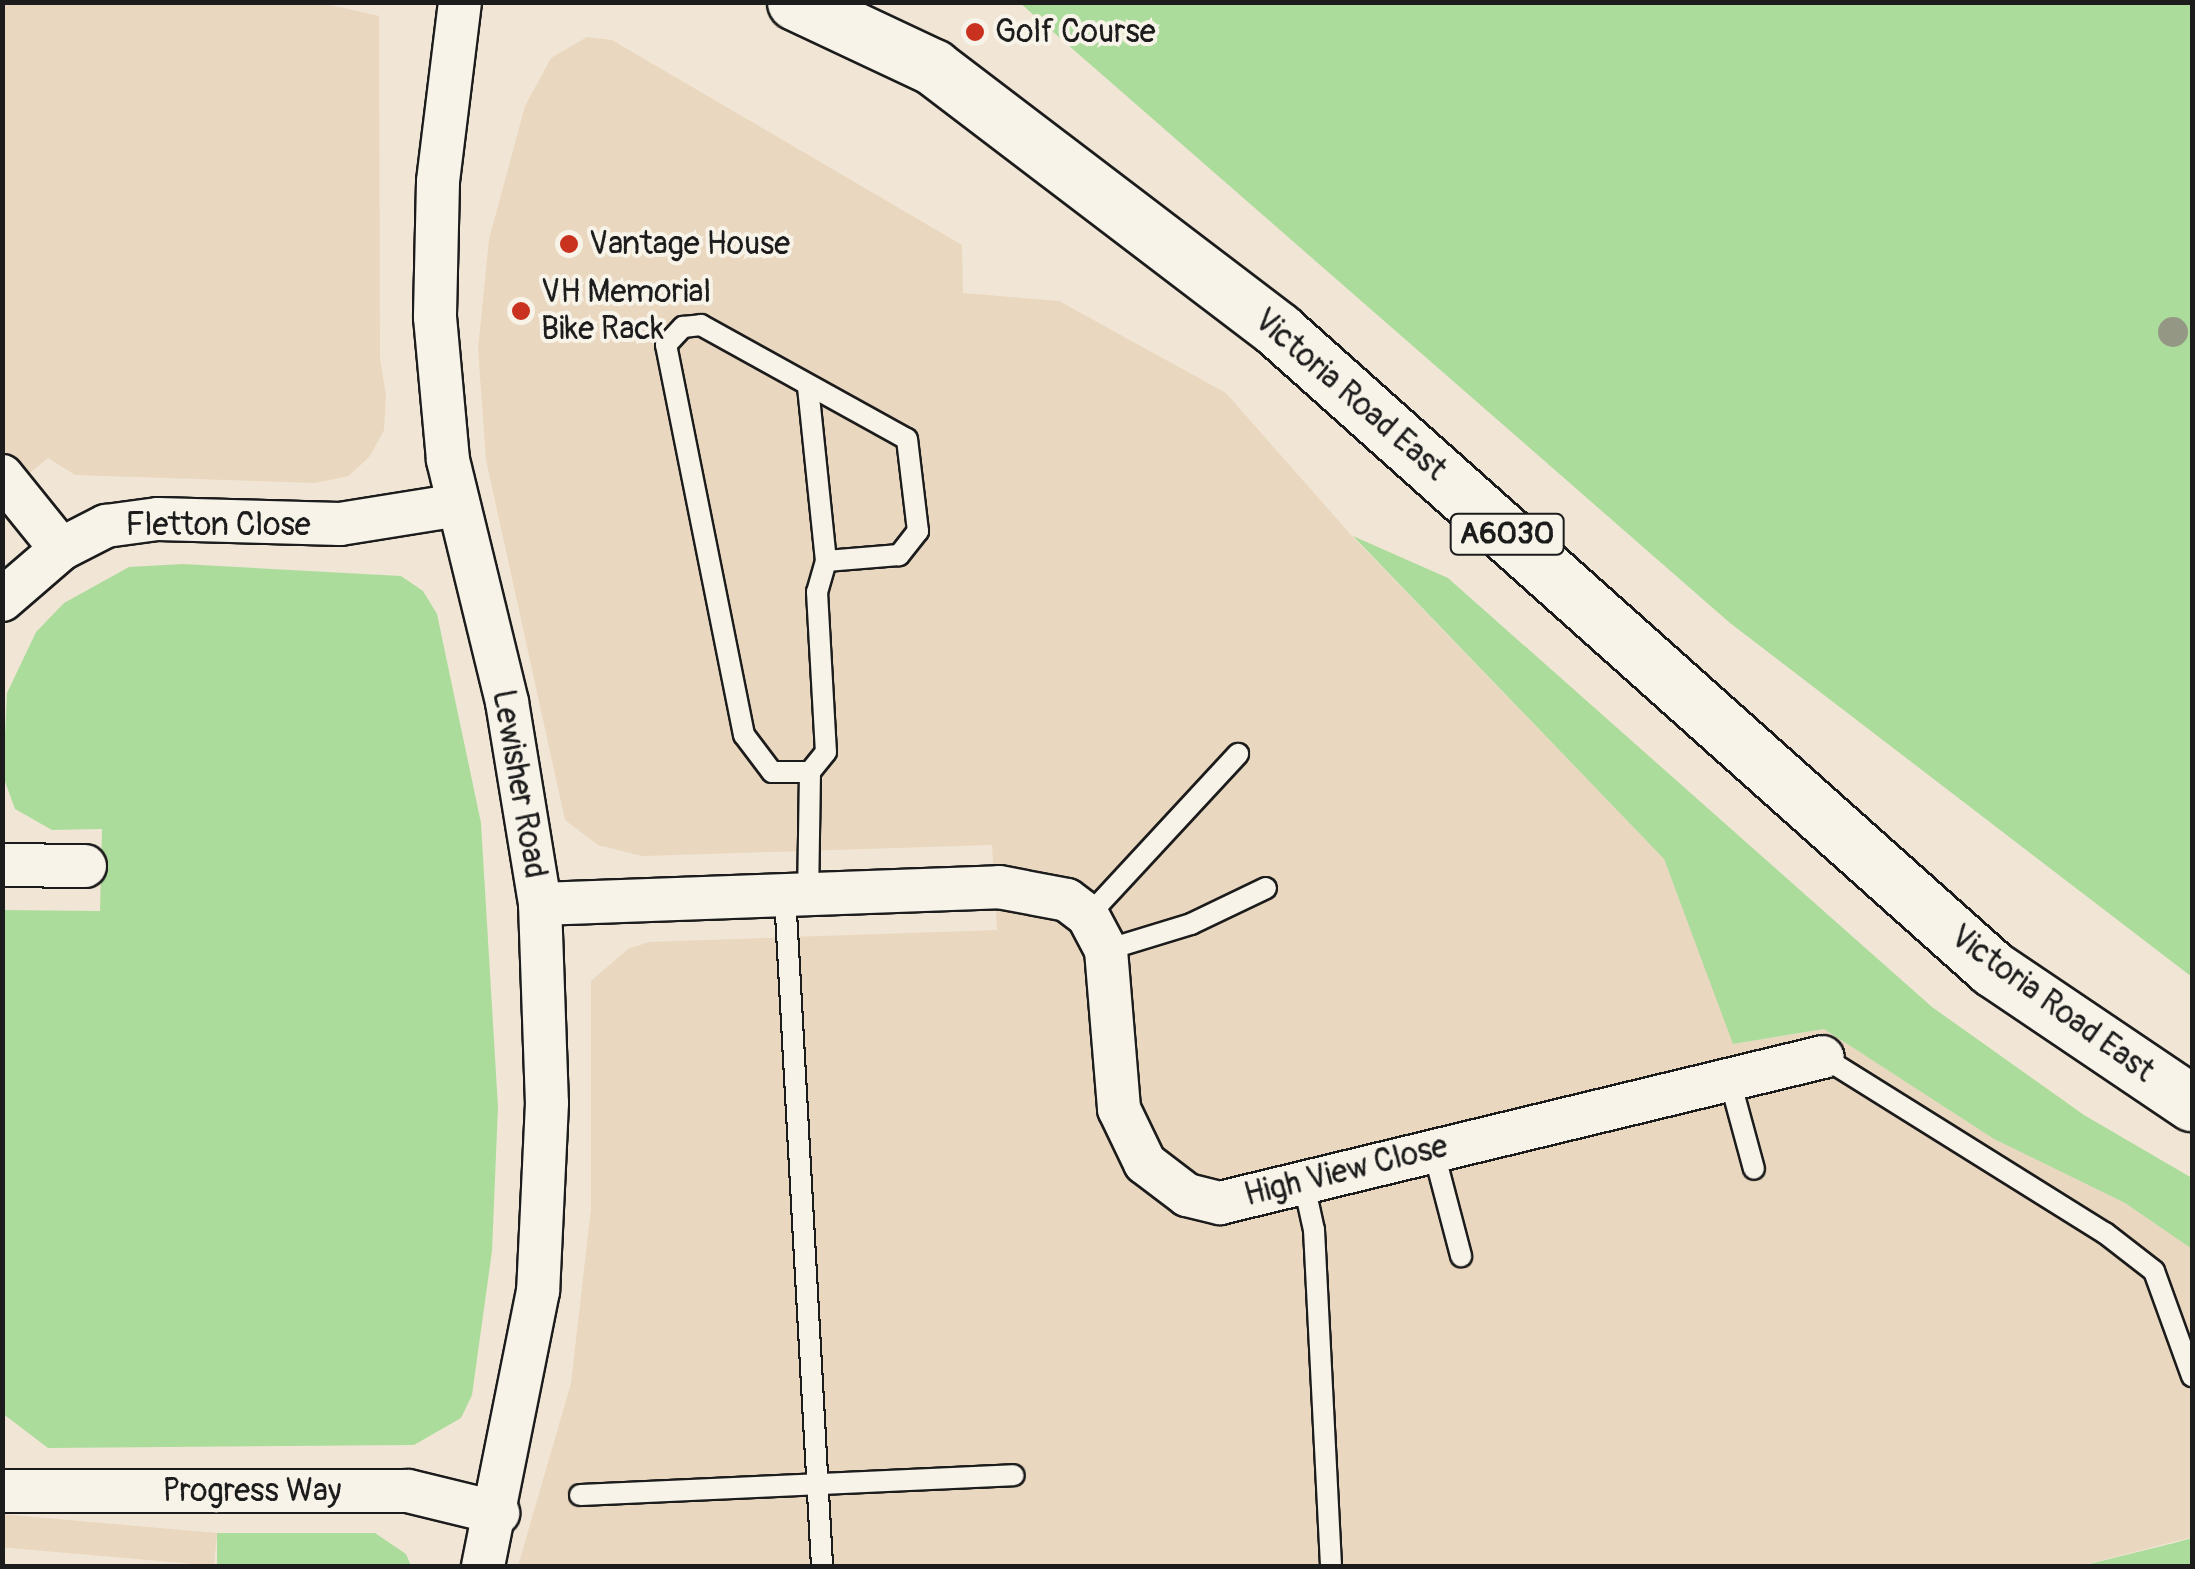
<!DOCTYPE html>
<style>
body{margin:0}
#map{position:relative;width:2195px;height:1569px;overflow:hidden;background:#f1e6d5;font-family:Pangolin,sans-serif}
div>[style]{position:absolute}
.built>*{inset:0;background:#ead7bf;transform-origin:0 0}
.green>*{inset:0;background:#acdc9c}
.roads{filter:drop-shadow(2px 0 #1c1c1c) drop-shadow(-2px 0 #1c1c1c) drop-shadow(0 2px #1c1c1c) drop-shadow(0 -2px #1c1c1c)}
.lane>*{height:20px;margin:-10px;padding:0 10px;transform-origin:10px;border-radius:10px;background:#f7f3e8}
.street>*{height:42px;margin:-21px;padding:0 21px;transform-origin:21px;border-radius:21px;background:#f7f3e8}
.highway>*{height:55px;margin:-27.5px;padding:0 27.5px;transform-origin:27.5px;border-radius:27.5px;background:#f7f3e8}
.trees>*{width:30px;height:30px;margin:-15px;border-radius:50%;background:#949784}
.dots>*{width:28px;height:28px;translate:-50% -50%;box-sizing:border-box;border:5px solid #f7f3e8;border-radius:50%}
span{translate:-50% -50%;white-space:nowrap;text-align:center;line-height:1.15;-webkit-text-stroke:8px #f7f3e8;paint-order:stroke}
.shield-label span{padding:2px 8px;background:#f7f3e8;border:2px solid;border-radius:8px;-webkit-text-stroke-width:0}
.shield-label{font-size:30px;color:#1c1c1c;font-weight:700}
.poi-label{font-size:32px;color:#1c1c1c}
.left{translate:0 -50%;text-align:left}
.street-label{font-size:32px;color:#1c1c1c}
.frame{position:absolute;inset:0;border:5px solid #1c1c1c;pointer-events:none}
</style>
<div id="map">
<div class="built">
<i style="clip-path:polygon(318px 2px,379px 16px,380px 357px,386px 396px,384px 430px,370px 456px,349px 476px,315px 483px,75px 475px,48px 458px,3px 495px,3px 3px)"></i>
<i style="clip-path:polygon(587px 37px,612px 40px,962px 245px,963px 293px,1059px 301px,1226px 393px,1352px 536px,1664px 859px,1734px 1044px,1824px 1029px,1994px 1139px,2125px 1203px,2192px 1249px,2192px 1537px,2079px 1566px,518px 1566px,571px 1383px,591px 1208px,591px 981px,628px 949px,649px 942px,997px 930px,992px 845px,642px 856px,598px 845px,565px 820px,486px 460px,478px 349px,489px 239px,525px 106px,551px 58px)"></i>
<i style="left:217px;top:1533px;width:33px;height:214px;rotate:95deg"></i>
</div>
<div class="green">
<i style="clip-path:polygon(1020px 3px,2192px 3px,2192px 977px,1730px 623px)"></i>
<i style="clip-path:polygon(1353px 536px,1448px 578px,1932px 1007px,2084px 1115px,2192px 1178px,2192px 1249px,2125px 1203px,1994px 1139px,1824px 1029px,1733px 1044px,1664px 859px)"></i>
<i style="clip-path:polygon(183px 564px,401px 576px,423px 591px,437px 614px,481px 823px,498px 1107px,492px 1251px,472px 1395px,461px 1418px,414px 1445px,48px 1448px,2px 1413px,2px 910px,100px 911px,102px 829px,52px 830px,15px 809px,3px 776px,7px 693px,36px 632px,64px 603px,129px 567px)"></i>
<i style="clip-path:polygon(217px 1533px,375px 1533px,406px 1554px,411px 1566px,217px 1566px)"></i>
<i style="clip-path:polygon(2192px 1538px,2192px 1566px,2081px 1566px,2174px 1543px)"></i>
</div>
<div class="roads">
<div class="lane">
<i style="left:808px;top:387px;width:175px;rotate:84.1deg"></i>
<i style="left:826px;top:561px;width:32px;rotate:106deg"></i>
<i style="left:817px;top:592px;width:160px;rotate:86.8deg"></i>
<i style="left:826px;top:752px;width:26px;rotate:129deg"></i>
<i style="left:810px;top:772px;width:122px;rotate:90.9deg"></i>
<i style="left:810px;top:772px;width:38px;rotate:180deg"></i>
<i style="left:772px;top:772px;width:46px;rotate:-127.1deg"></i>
<i style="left:744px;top:735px;width:398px;rotate:-101.3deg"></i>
<i style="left:666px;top:345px;width:25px;rotate:-47deg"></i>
<i style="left:683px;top:327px;width:18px;rotate:-6deg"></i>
<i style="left:701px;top:325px;width:235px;rotate:29deg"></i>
<i style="left:907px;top:439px;width:93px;rotate:83.2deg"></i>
<i style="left:918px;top:531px;width:31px;rotate:128deg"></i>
<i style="left:899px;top:555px;width:73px;rotate:175.3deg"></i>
<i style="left:785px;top:895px;width:672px;rotate:86.84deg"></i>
<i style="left:1088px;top:916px;width:221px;rotate:-47.2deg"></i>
<i style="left:1106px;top:950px;width:89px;rotate:-17deg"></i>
<i style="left:1191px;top:924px;width:83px;rotate:-25.6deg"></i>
<i style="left:1823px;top:1057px;width:332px;rotate:32deg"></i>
<i style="left:2105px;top:1233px;width:62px;rotate:37.8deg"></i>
<i style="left:2154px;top:1271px;width:112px;rotate:70.1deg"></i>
<i style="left:1729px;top:1077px;width:95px;rotate:74.8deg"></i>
<i style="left:1433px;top:1149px;width:111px;rotate:75.3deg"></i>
<i style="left:1303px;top:1180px;width:51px;rotate:77.6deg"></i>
<i style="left:1314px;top:1230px;width:336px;rotate:87.1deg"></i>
<i style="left:580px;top:1495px;width:434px;rotate:-2.6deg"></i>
</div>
<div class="street">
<i style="left:460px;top:2px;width:181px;rotate:97deg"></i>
<i style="left:438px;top:182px;width:135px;rotate:91.3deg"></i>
<i style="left:435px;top:317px;width:144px;rotate:84.8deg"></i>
<i style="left:448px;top:460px;width:249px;rotate:76.3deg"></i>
<i style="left:507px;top:702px;width:205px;rotate:80.7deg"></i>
<i style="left:540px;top:904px;width:199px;rotate:88deg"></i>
<i style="left:547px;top:1103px;width:188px;rotate:92.7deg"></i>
<i style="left:538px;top:1291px;width:280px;rotate:101.3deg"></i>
<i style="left:2px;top:476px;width:94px;rotate:51.1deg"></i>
<i style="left:2px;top:600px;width:78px;rotate:-40.8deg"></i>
<i style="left:61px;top:549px;width:51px;rotate:-27.1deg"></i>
<i style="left:106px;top:526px;width:52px;rotate:-7.7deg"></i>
<i style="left:158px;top:519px;width:182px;rotate:1.6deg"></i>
<i style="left:340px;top:524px;width:120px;rotate:-9.1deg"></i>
<i style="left:2px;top:865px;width:83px;rotate:0.7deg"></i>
<i style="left:540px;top:904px;width:459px;rotate:-2.1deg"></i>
<i style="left:999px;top:887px;width:69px;rotate:10.8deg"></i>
<i style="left:1067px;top:900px;width:26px;rotate:37deg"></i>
<i style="left:1088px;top:916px;width:38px;rotate:62deg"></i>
<i style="left:1106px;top:950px;width:160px;rotate:85.3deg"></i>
<i style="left:1119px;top:1109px;width:60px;rotate:64.3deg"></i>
<i style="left:1145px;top:1163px;width:53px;rotate:37.3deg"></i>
<i style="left:1187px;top:1195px;width:34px;rotate:14deg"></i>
<i style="left:1220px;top:1203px;width:620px;rotate:-13.61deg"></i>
<i style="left:2px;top:1491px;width:406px"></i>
<i style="left:408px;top:1491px;width:93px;rotate:13.7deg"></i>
</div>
<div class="highway">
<i style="left:795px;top:2px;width:153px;rotate:25.2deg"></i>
<i style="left:933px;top:67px;width:434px;rotate:37.3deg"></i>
<i style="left:1278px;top:330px;width:959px;rotate:41.79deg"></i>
<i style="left:1993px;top:969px;width:240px;rotate:34deg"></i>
</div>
</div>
<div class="trees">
<i style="left:2173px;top:332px"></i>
</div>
<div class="dots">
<i style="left:975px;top:32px;background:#c8321e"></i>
<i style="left:569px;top:244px;background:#c8321e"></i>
<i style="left:521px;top:311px;background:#c8321e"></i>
</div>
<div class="shield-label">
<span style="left:1507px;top:534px">A6030</span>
</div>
<div class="poi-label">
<span class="left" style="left:995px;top:32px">Golf Course</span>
<span class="left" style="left:589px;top:244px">Vantage House</span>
<span class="left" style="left:541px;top:311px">VH Memorial<br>Bike Rack</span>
</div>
<div class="street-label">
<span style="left:1350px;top:395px;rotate:41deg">Victoria Road East</span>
<span style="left:218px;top:525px">Fletton Close</span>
<span style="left:519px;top:784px;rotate:80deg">Lewisher Road</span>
<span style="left:2052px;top:1004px;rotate:36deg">Victoria Road East</span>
<span style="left:1346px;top:1171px;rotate:-14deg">High View Close</span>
<span style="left:252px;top:1491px">Progress Way</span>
</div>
<div class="frame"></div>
</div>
